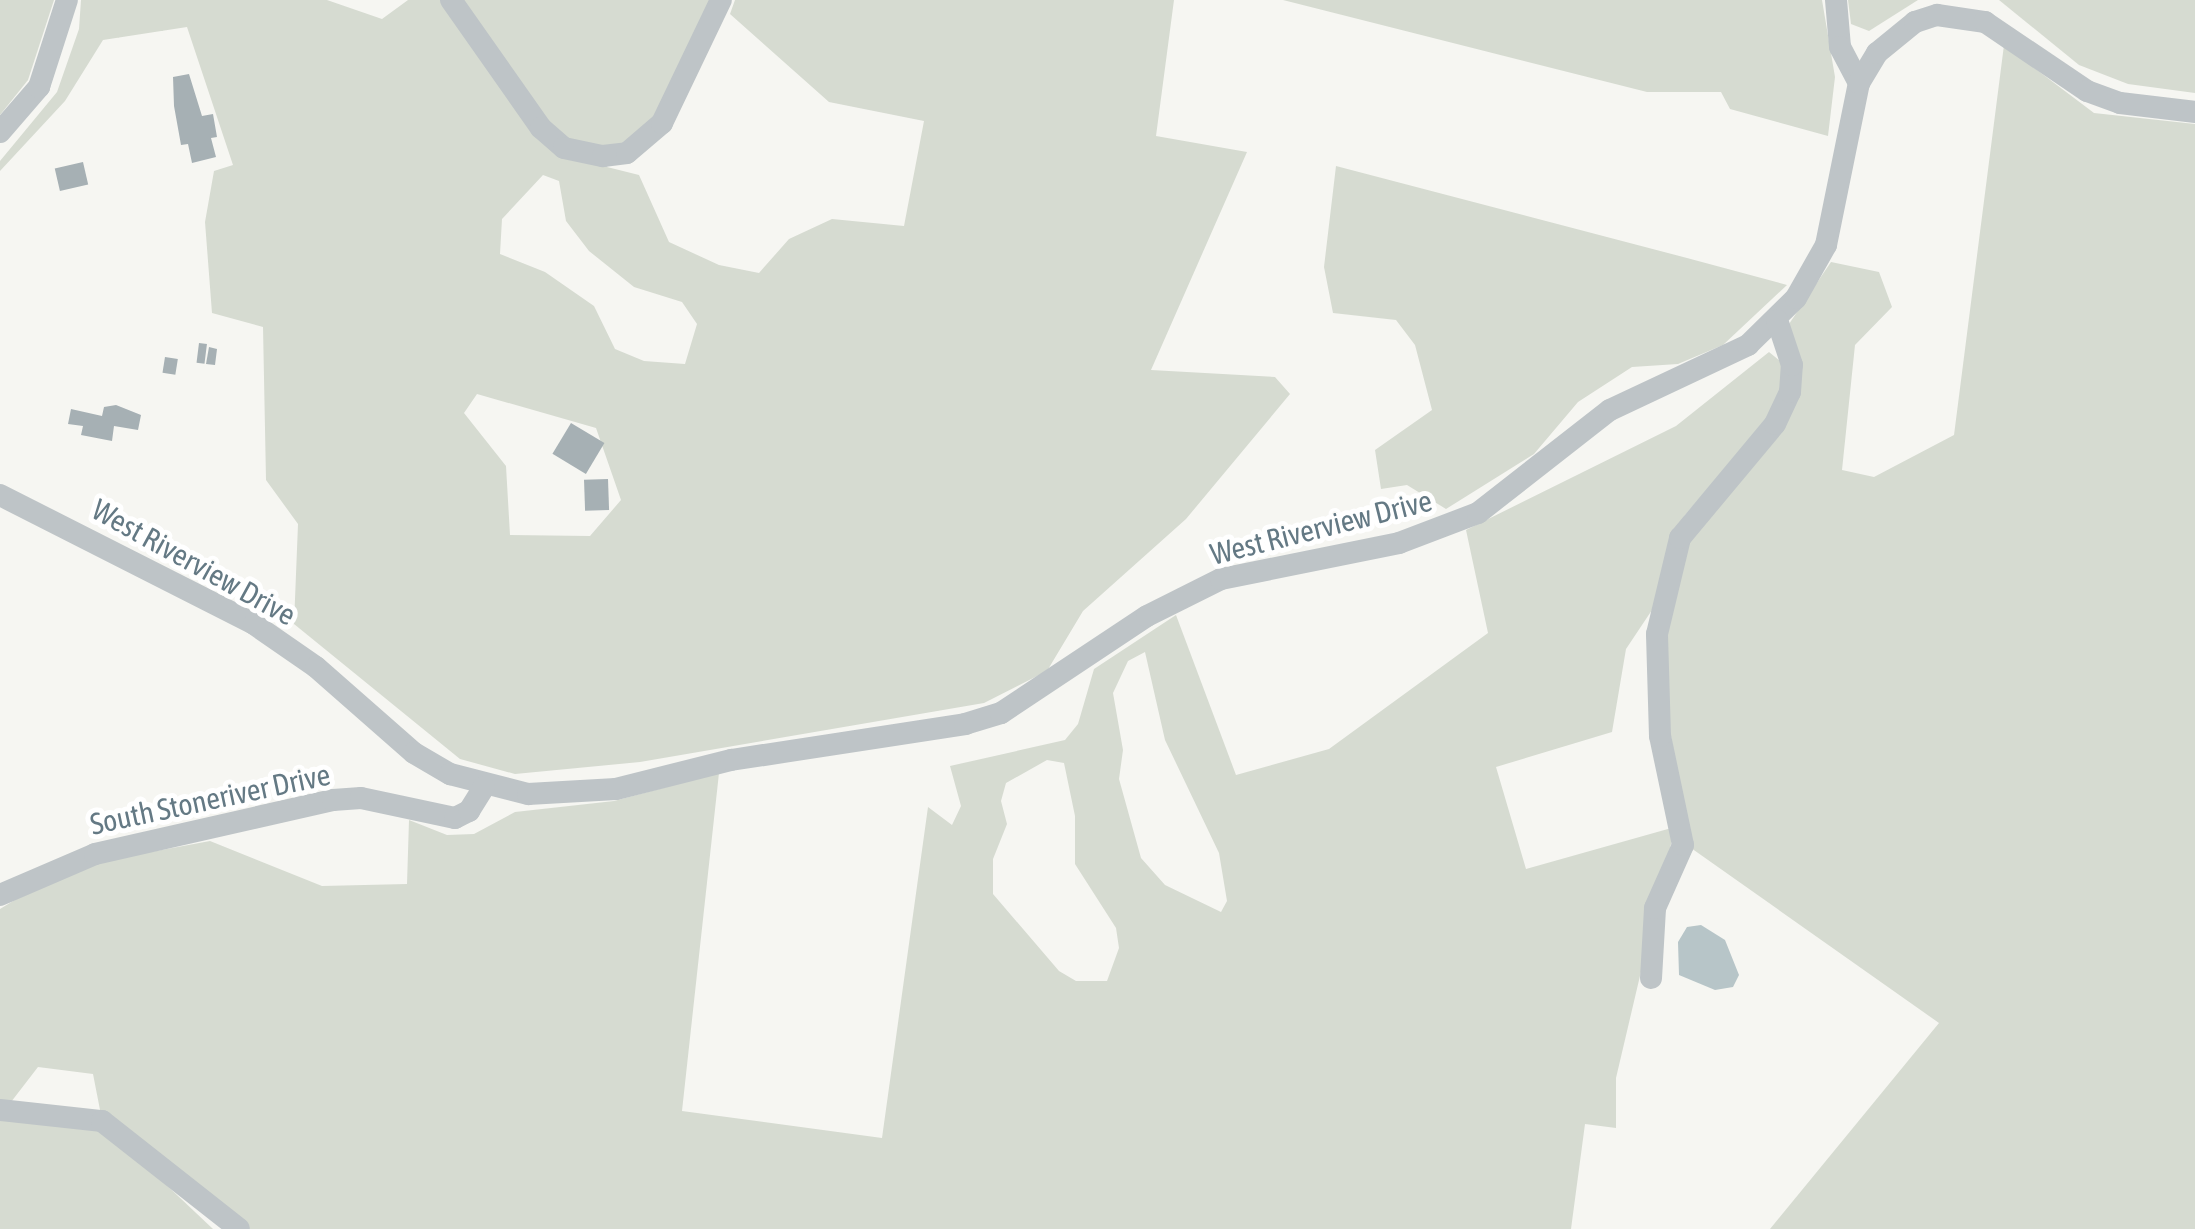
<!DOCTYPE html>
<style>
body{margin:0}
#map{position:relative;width:2195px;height:1229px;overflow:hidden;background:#f6f6f2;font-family:"Asap Condensed",sans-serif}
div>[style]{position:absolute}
.green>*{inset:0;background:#d6dbd1}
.water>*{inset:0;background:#b7c5c8}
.building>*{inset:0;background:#a6b0b4;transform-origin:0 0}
.minor>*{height:22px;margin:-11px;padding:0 11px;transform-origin:11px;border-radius:11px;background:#bec4c7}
span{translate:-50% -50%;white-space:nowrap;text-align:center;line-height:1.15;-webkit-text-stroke:10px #fff;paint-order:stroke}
.street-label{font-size:30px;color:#647984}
</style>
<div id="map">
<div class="green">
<i style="clip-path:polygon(0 0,54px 0,28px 80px,0 115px)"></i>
<i style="clip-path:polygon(evenodd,81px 0,327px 0,382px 19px,408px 0,444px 0,563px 156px,639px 175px,669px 242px,719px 265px,759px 273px,789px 239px,832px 219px,904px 226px,924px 121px,829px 102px,730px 14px,735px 0,1174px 0,1156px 136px,1247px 152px,1151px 370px,1275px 377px,1290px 394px,1186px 519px,1083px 611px,1047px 671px,984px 703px,640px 762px,515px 774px,460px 759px,294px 624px,298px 524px,266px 480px,263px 327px,212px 313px,205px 222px,214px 171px,233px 165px,187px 27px,103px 40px,65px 101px,0 171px,0 161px,57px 92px,79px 29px,81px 0,543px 175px,559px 181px,566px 221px,589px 251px,634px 287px,682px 302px,697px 324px,685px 364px,644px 361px,615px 349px,594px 306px,545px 272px,500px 254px,502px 219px,543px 175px,81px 0,477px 394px,596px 428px,621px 500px,590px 536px,510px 535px,506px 466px,464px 413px,477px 394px)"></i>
<i style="clip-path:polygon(459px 0,714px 0,656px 122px,622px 146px,599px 148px,566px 140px,545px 124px)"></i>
<i style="clip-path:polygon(1283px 0,1822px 0,1835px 77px,1828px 136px,1730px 109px,1721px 92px,1647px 92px)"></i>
<i style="clip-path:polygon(1848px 0,1918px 0,1869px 31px,1851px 24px)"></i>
<i style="clip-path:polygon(1999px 0,2195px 0,2195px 93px,2128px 84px,2079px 65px)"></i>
<i style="clip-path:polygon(2004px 45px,2094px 113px,2195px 124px,2195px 1229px,1770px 1229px,1939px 1023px,1691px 848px,1660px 675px,1681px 559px,1695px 526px,1782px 425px,1789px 324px,1831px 262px,1879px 272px,1892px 307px,1855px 345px,1842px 470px,1874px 477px,1954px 435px)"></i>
<i style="clip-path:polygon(1336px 166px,1687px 258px,1787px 285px,1723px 345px,1678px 364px,1632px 367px,1578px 402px,1534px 454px,1446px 509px,1407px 485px,1381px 489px,1375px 450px,1432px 410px,1415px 345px,1396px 320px,1333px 313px,1324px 267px)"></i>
<i style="clip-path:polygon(evenodd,1769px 352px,1785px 365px,1783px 390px,1772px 416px,1685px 515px,1654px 607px,1626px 649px,1612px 732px,1496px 767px,1526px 869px,1675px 827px,1616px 1078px,1616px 1128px,1585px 1124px,1571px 1229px,248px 1229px,101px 1115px,93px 1074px,38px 1067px,11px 1102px,0 1105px,0 909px,46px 881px,102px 861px,210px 841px,322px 886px,407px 884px,409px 820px,447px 835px,474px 834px,515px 812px,614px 801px,719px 773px,682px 1111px,882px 1138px,928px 807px,952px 825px,961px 806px,950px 766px,1065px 740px,1078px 724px,1094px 669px,1176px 615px,1236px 775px,1329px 749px,1488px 633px,1466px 530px,1676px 426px,1769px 352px,1145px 652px,1165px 740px,1219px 853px,1227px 901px,1221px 912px,1165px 885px,1141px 858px,1119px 779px,1123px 750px,1113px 693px,1128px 661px,1145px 652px,1769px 352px,1047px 760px,1064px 763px,1075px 816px,1075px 864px,1116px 928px,1119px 948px,1107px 981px,1076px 981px,1059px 971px,993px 894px,993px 859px,1007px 824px,1001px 801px,1006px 783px,1047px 760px)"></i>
<i style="clip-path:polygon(0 1118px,97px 1130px,123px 1144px,213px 1229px,0 1229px)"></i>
</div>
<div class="water">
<i style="clip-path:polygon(1701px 925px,1725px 940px,1739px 975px,1733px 987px,1715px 990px,1679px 975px,1678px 942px,1687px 927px)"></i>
</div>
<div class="building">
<i style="clip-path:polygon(189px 74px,202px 116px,213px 114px,217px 137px,211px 138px,216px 157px,192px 163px,188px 144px,181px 145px,174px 106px,173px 77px)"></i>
<i style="left:83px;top:162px;width:23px;height:29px;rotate:77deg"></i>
<i style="left:199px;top:343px;width:8px;height:20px;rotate:7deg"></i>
<i style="clip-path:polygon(209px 347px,217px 349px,215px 365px,206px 364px)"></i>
<i style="left:165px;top:357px;width:13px;height:16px;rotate:9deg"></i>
<i style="clip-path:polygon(116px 405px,141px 415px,138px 430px,114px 426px,112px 441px,81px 435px,83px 426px,68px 424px,71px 409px,102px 416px,104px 407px)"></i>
<i style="left:571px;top:423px;width:39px;height:36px;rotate:31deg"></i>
<i style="left:608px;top:479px;width:31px;height:24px;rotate:88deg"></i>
</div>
<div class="minor">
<i style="left:451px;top:0;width:156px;rotate:54.9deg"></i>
<i style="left:541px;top:128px;width:30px;rotate:41deg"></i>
<i style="left:564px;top:148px;width:40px;rotate:12deg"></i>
<i style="left:603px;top:156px;width:24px;rotate:-7deg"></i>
<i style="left:627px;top:153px;width:46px;rotate:-40.6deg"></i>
<i style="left:662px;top:123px;width:136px;rotate:-64.4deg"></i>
<i style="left:1836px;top:0;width:47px;rotate:85.1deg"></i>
<i style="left:1840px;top:47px;width:41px;rotate:62.2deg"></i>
<i style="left:0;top:132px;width:60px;rotate:-49.1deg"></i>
<i style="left:39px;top:87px;width:91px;rotate:-72.2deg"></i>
<i style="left:0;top:495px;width:285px;rotate:26.9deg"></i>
<i style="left:254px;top:624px;width:75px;rotate:34.7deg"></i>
<i style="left:316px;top:667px;width:130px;rotate:41.3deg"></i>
<i style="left:414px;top:753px;width:42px;rotate:30.3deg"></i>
<i style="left:450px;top:774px;width:81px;rotate:14.4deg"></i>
<i style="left:528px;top:794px;width:88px;rotate:-3.3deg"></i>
<i style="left:616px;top:789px;width:119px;rotate:-14.2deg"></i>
<i style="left:731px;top:760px;width:237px;rotate:-8.7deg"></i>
<i style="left:965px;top:724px;width:38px;rotate:-17deg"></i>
<i style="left:1001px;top:713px;width:175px;rotate:-33.6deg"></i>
<i style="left:1147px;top:616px;width:83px;rotate:-26.6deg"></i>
<i style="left:1221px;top:579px;width:182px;rotate:-11.4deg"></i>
<i style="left:1399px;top:543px;width:85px;rotate:-20.8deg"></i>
<i style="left:1478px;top:513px;width:167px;rotate:-38deg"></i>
<i style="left:1610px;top:410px;width:153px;rotate:-25.2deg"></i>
<i style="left:1748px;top:345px;width:67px;rotate:-44.4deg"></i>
<i style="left:1796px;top:298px;width:61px;rotate:-60.5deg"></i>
<i style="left:1826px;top:245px;width:165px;rotate:-78.5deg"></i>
<i style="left:1859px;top:83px;width:35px;rotate:-59deg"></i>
<i style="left:1877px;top:53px;width:49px;rotate:-39.2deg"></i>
<i style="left:1915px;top:22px;width:23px;rotate:-18deg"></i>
<i style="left:1937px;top:15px;width:49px;rotate:8.3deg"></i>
<i style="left:1985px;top:22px;width:123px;rotate:34.1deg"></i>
<i style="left:2087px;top:91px;width:35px;rotate:20deg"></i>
<i style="left:2120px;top:103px;width:76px;rotate:6.8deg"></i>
<i style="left:0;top:895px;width:103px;rotate:-23.3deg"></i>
<i style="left:95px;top:854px;width:244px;rotate:-12.8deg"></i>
<i style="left:333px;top:800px;width:28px;rotate:-4deg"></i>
<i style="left:361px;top:798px;width:96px;rotate:12deg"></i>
<i style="left:455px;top:818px;width:16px;rotate:-27deg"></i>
<i style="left:469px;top:811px;width:28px;rotate:-58deg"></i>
<i style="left:1651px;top:978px;width:70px;rotate:-86.7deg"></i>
<i style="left:1655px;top:908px;width:69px;rotate:-66deg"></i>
<i style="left:1683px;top:845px;width:111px;rotate:-101.9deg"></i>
<i style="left:1660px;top:736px;width:102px;rotate:-91.7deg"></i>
<i style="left:1657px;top:634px;width:99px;rotate:-76.5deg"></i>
<i style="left:1680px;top:538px;width:148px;rotate:-50.2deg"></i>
<i style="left:1775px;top:424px;width:35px;rotate:-65deg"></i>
<i style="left:1790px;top:392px;width:27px;rotate:-86deg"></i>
<i style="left:1792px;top:365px;width:47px;rotate:-108.4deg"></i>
<i style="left:0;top:1110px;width:103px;rotate:6.2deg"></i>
<i style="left:102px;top:1121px;width:174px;rotate:38.2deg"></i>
</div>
<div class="street-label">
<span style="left:1321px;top:527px;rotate:-14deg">West Riverview Drive</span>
<span style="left:194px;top:562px;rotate:29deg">West Riverview Drive</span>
<span style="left:210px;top:799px;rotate:-12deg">South Stoneriver Drive</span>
</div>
</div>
